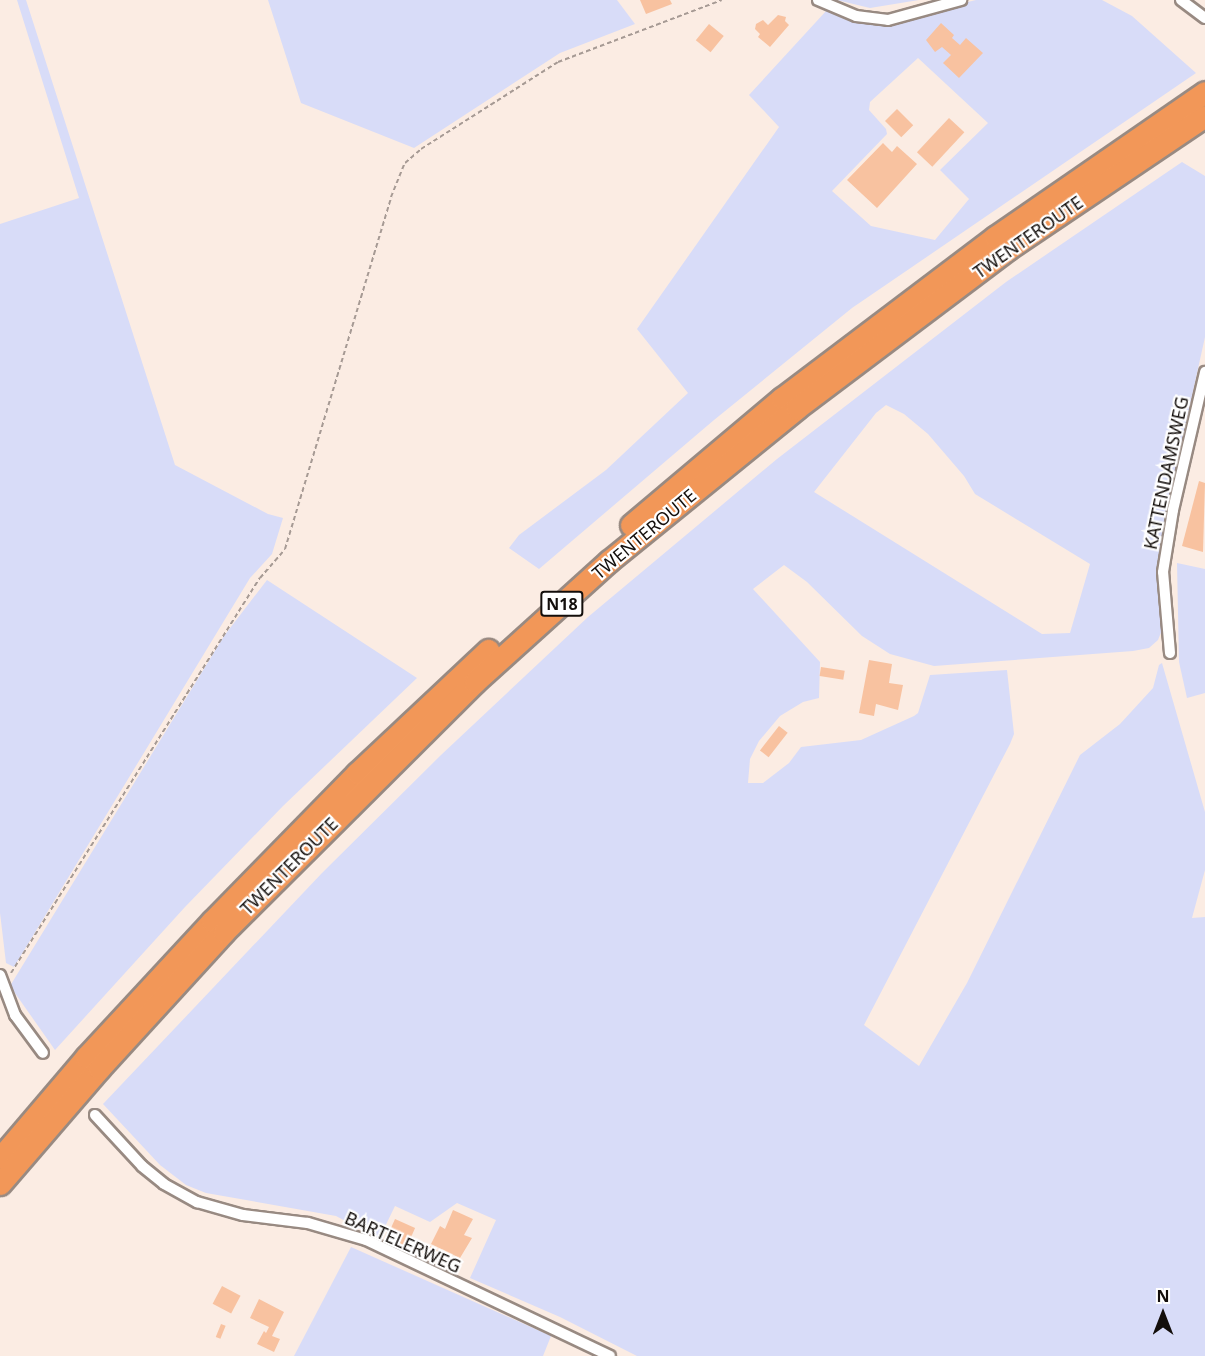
<!DOCTYPE html>
<style>
body{margin:0}
#map{position:relative;width:1205px;height:1356px;overflow:hidden;background:#fbece3;font-family:"Noto Sans",sans-serif}
div>[style]{position:absolute}
.green>*{inset:0;background:#d8dcf8}
.building>*{inset:0;background:#f8c2a0;transform-origin:0 0}
.path>*{height:2px;margin-top:-1px;transform-origin:0;background:repeating-linear-gradient(90deg,#a69a94 0 4.5px,transparent 0 7.5px)}
.roads{filter:drop-shadow(2px 0 #988a82) drop-shadow(-2px 0 #988a82) drop-shadow(0 2px #988a82) drop-shadow(0 -2px #988a82)}
.street>*{height:10px;margin:-5px;padding:0 5px;transform-origin:5px;border-radius:5px;background:#fff}
.highway>*{height:21px;margin:-10.5px;padding:0 10.5px;transform-origin:10.5px;border-radius:10.5px;background:#f29758}
span{translate:-50% -50%;white-space:nowrap;text-align:center;line-height:1.15;-webkit-text-stroke:4.5px #fff;paint-order:stroke}
.shield-label span{padding:2px 4px;background:#fff;border:2px solid;border-radius:4px;-webkit-text-stroke-width:0}
.shield-label{font-size:16px;color:#130e0b;font-weight:700}
.street-label{font-size:18px;color:#130e0b}
.north{position:absolute;left:1133px;top:1284px;width:60px;height:60px;-webkit-text-stroke:4px #fff;paint-order:stroke;rotate:0deg;font-size:16px;font-weight:700;line-height:24px;text-align:center;color:#130e0b}
.north::after{content:'';display:block;margin:auto;width:21px;height:27px;background:#130e0b;clip-path:polygon(50% 0,100% 100%,50% 72%,0 100%)}
</style>
<div id="map">
<div class="green">
<i style="clip-path:polygon(17px 0,26px 0,175px 465px,268px 514px,283px 518px,272px 554px,250px 578px,14px 967px,6px 963px,0 913px,0 224px,79px 198px)"></i>
<i style="clip-path:polygon(268px 0,617px 0,635px 24px,560px 53px,414px 148px,301px 103px)"></i>
<i style="clip-path:polygon(837px 0,919px 0,870px 8px)"></i>
<i style="clip-path:polygon(evenodd,976px 0,1102px 0,1132px 16px,1196px 73px,852px 308px,714px 420px,539px 569px,509px 548px,519px 535px,606px 470px,688px 393px,637px 329px,779px 127px,749px 95px,827px 10px,871px 19px,947px 7px,976px 0,918px 58px,988px 123px,940px 170px,969px 199px,935px 240px,871px 226px,832px 191px,887px 134px,886px 129px,869px 110px,870px 102px,918px 58px)"></i>
<i style="clip-path:polygon(evenodd,1182px 162px,1205px 176px,1205px 337px,1167px 509px,1162px 588px,1162px 630px,1158px 640px,1149px 648px,1133px 651px,934px 666px,890px 654px,862px 636px,807px 582px,784px 565px,753px 589px,820px 662px,819px 698px,803px 702px,780px 716px,759px 741px,750px 759px,748px 783px,763px 783px,789px 763px,801px 747px,861px 740px,914px 716px,918px 713px,930px 675px,1007px 670px,1014px 734px,1010px 744px,864px 1025px,919px 1066px,967px 983px,1080px 755px,1120px 724px,1153px 688px,1159px 665px,1162px 663px,1205px 812px,1205px 870px,1192px 918px,1205px 917px,1205px 1356px,637px 1356px,560px 1317px,470px 1278px,496px 1220px,457px 1203px,430px 1222px,395px 1206px,379px 1239px,336px 1216px,206px 1193px,186px 1185px,160px 1165px,103px 1104px,322px 873px,441px 755px,588px 617px,777px 459px,1006px 282px,1182px 162px,886px 405px,904px 414px,928px 434px,964px 476px,975px 494px,1090px 564px,1070px 633px,1042px 634px,814px 492px,876px 413px,886px 405px)"></i>
<i style="clip-path:polygon(1177px 563px,1205px 569px,1205px 693px,1187px 698px,1179px 662px)"></i>
<i style="clip-path:polygon(267px 580px,417px 678px,283px 806px,185px 907px,55px 1050px,10px 986px,224px 636px)"></i>
<i style="clip-path:polygon(351px 1247px,551px 1336px,543px 1356px,294px 1356px)"></i>
</div>
<div class="building">
<i style="clip-path:polygon(640px 0,670px 0,672px 4px,646px 14px)"></i>
<i style="clip-path:polygon(778px 15px,786px 17px,785px 21px,789px 25px,770px 47px,758px 37px,760px 34px,755px 29px,756px 24px,763px 20px,768px 25px)"></i>
<i style="clip-path:polygon(941px 23px,954px 35px,952px 38px,960px 45px,966px 38px,983px 53px,959px 78px,943px 63px,951px 55px,942px 47px,935px 52px,926px 40px)"></i>
<i style="left:709px;top:24px;width:19px;height:21px;rotate:39deg"></i>
<i style="left:897px;top:109px;width:23px;height:17px;rotate:45deg"></i>
<i style="left:949px;top:118px;width:21px;height:47px;rotate:43deg"></i>
<i style="clip-path:polygon(883px 143px,892px 152px,897px 146px,917px 164px,877px 208px,847px 180px)"></i>
<i style="clip-path:polygon(1199px 481px,1205px 483px,1203px 552px,1182px 546px)"></i>
<i style="clip-path:polygon(869px 660px,892px 664px,889px 683px,903px 685px,898px 710px,876px 704px,874px 716px,859px 713px)"></i>
<i style="left:821px;top:667px;width:24px;height:9px;rotate:9deg"></i>
<i style="left:779px;top:726px;width:11px;height:31px;rotate:38deg"></i>
<i style="clip-path:polygon(453px 1210px,473px 1219px,464px 1235px,472px 1238px,460px 1258px,431px 1244px,440px 1226px,445px 1229px)"></i>
<i style="left:395px;top:1219px;width:22px;height:20px;rotate:24deg"></i>
<i style="left:424px;top:1243px;width:16px;height:9px;rotate:27deg"></i>
<i style="left:222px;top:1286px;width:21px;height:20px;rotate:28deg"></i>
<i style="clip-path:polygon(259px 1299px,284px 1312px,272px 1336px,280px 1339px,274px 1352px,257px 1344px,264px 1331px,266px 1333px,269px 1327px,250px 1318px)"></i>
<i style="left:221px;top:1324px;width:5px;height:14px;rotate:22deg"></i>
</div>
<div class="path">
<i style="left:11px;top:973px;width:467px;rotate:-57.8deg"></i>
<i style="left:260px;top:578px;width:38px;rotate:-49deg"></i>
<i style="left:285px;top:549px;width:368px;rotate:-73.2deg"></i>
<i style="left:391px;top:197px;width:37px;rotate:-68deg"></i>
<i style="left:405px;top:163px;width:21px;rotate:-41deg"></i>
<i style="left:421px;top:149px;width:162px;rotate:-32.4deg"></i>
<i style="left:558px;top:62px;width:175px;rotate:-20.7deg"></i>
</div>
<div class="roads">
<div class="street">
<i style="left:818px;top:0;width:41px;rotate:22.8deg"></i>
<i style="left:856px;top:16px;width:32px;rotate:7deg"></i>
<i style="left:888px;top:20px;width:76px;rotate:-15.3deg"></i>
<i style="left:1181px;top:0;width:30px;rotate:37deg"></i>
<i style="left:1170px;top:653px;width:81px;rotate:-94.9deg"></i>
<i style="left:1163px;top:572px;width:63px;rotate:-80.8deg"></i>
<i style="left:1173px;top:510px;width:142px;rotate:-76.9deg"></i>
<i style="left:0;top:975px;width:43px;rotate:69.4deg"></i>
<i style="left:15px;top:1015px;width:47px;rotate:53.6deg"></i>
<i style="left:95px;top:1115px;width:69px;rotate:47.3deg"></i>
<i style="left:142px;top:1166px;width:28px;rotate:39deg"></i>
<i style="left:164px;top:1184px;width:38px;rotate:29deg"></i>
<i style="left:197px;top:1202px;width:48px;rotate:15.8deg"></i>
<i style="left:243px;top:1215px;width:65px;rotate:7deg"></i>
<i style="left:308px;top:1223px;width:60px;rotate:16.3deg"></i>
<i style="left:366px;top:1240px;width:270px;rotate:25.4deg"></i>
</div>
<div class="highway">
<i style="left:631px;top:525px;width:197px;rotate:-40.1deg"></i>
<i style="left:782px;top:398px;width:267px;rotate:-37.1deg"></i>
<i style="left:995px;top:237px;width:255px;rotate:-34.6deg"></i>
<i style="left:0;top:1158px;width:133px;rotate:-49.6deg"></i>
<i style="left:86px;top:1057px;width:185px;rotate:-47.2deg"></i>
<i style="left:212px;top:921px;width:207px;rotate:-45.6deg"></i>
<i style="left:357px;top:773px;width:180px;rotate:-43.2deg"></i>
<i style="left:0;top:1184px;width:152px;rotate:-49.3deg"></i>
<i style="left:99px;top:1069px;width:185px;rotate:-47.6deg"></i>
<i style="left:224px;top:932px;width:354px;rotate:-44.9deg"></i>
<i style="left:475px;top:682px;width:181px;rotate:-42.1deg"></i>
<i style="left:609px;top:561px;width:242px;rotate:-39.1deg"></i>
<i style="left:797px;top:408px;width:264px;rotate:-37deg"></i>
<i style="left:1008px;top:249px;width:238px;rotate:-34deg"></i>
</div>
</div>
<div class="shield-label">
<span style="left:562px;top:604px">N18</span>
</div>
<div class="street-label">
<span style="left:1028px;top:237px;rotate:-35deg">TWENTEROUTE</span>
<span style="left:1166px;top:473px;rotate:-78deg">KATTENDAMSWEG</span>
<span style="left:644px;top:534px;rotate:-40deg">TWENTEROUTE</span>
<span style="left:289px;top:866px;rotate:-45deg">TWENTEROUTE</span>
<span style="left:403px;top:1242px;rotate:24deg">BARTELERWEG</span>
</div>
<div class="north">N</div>
</div>
